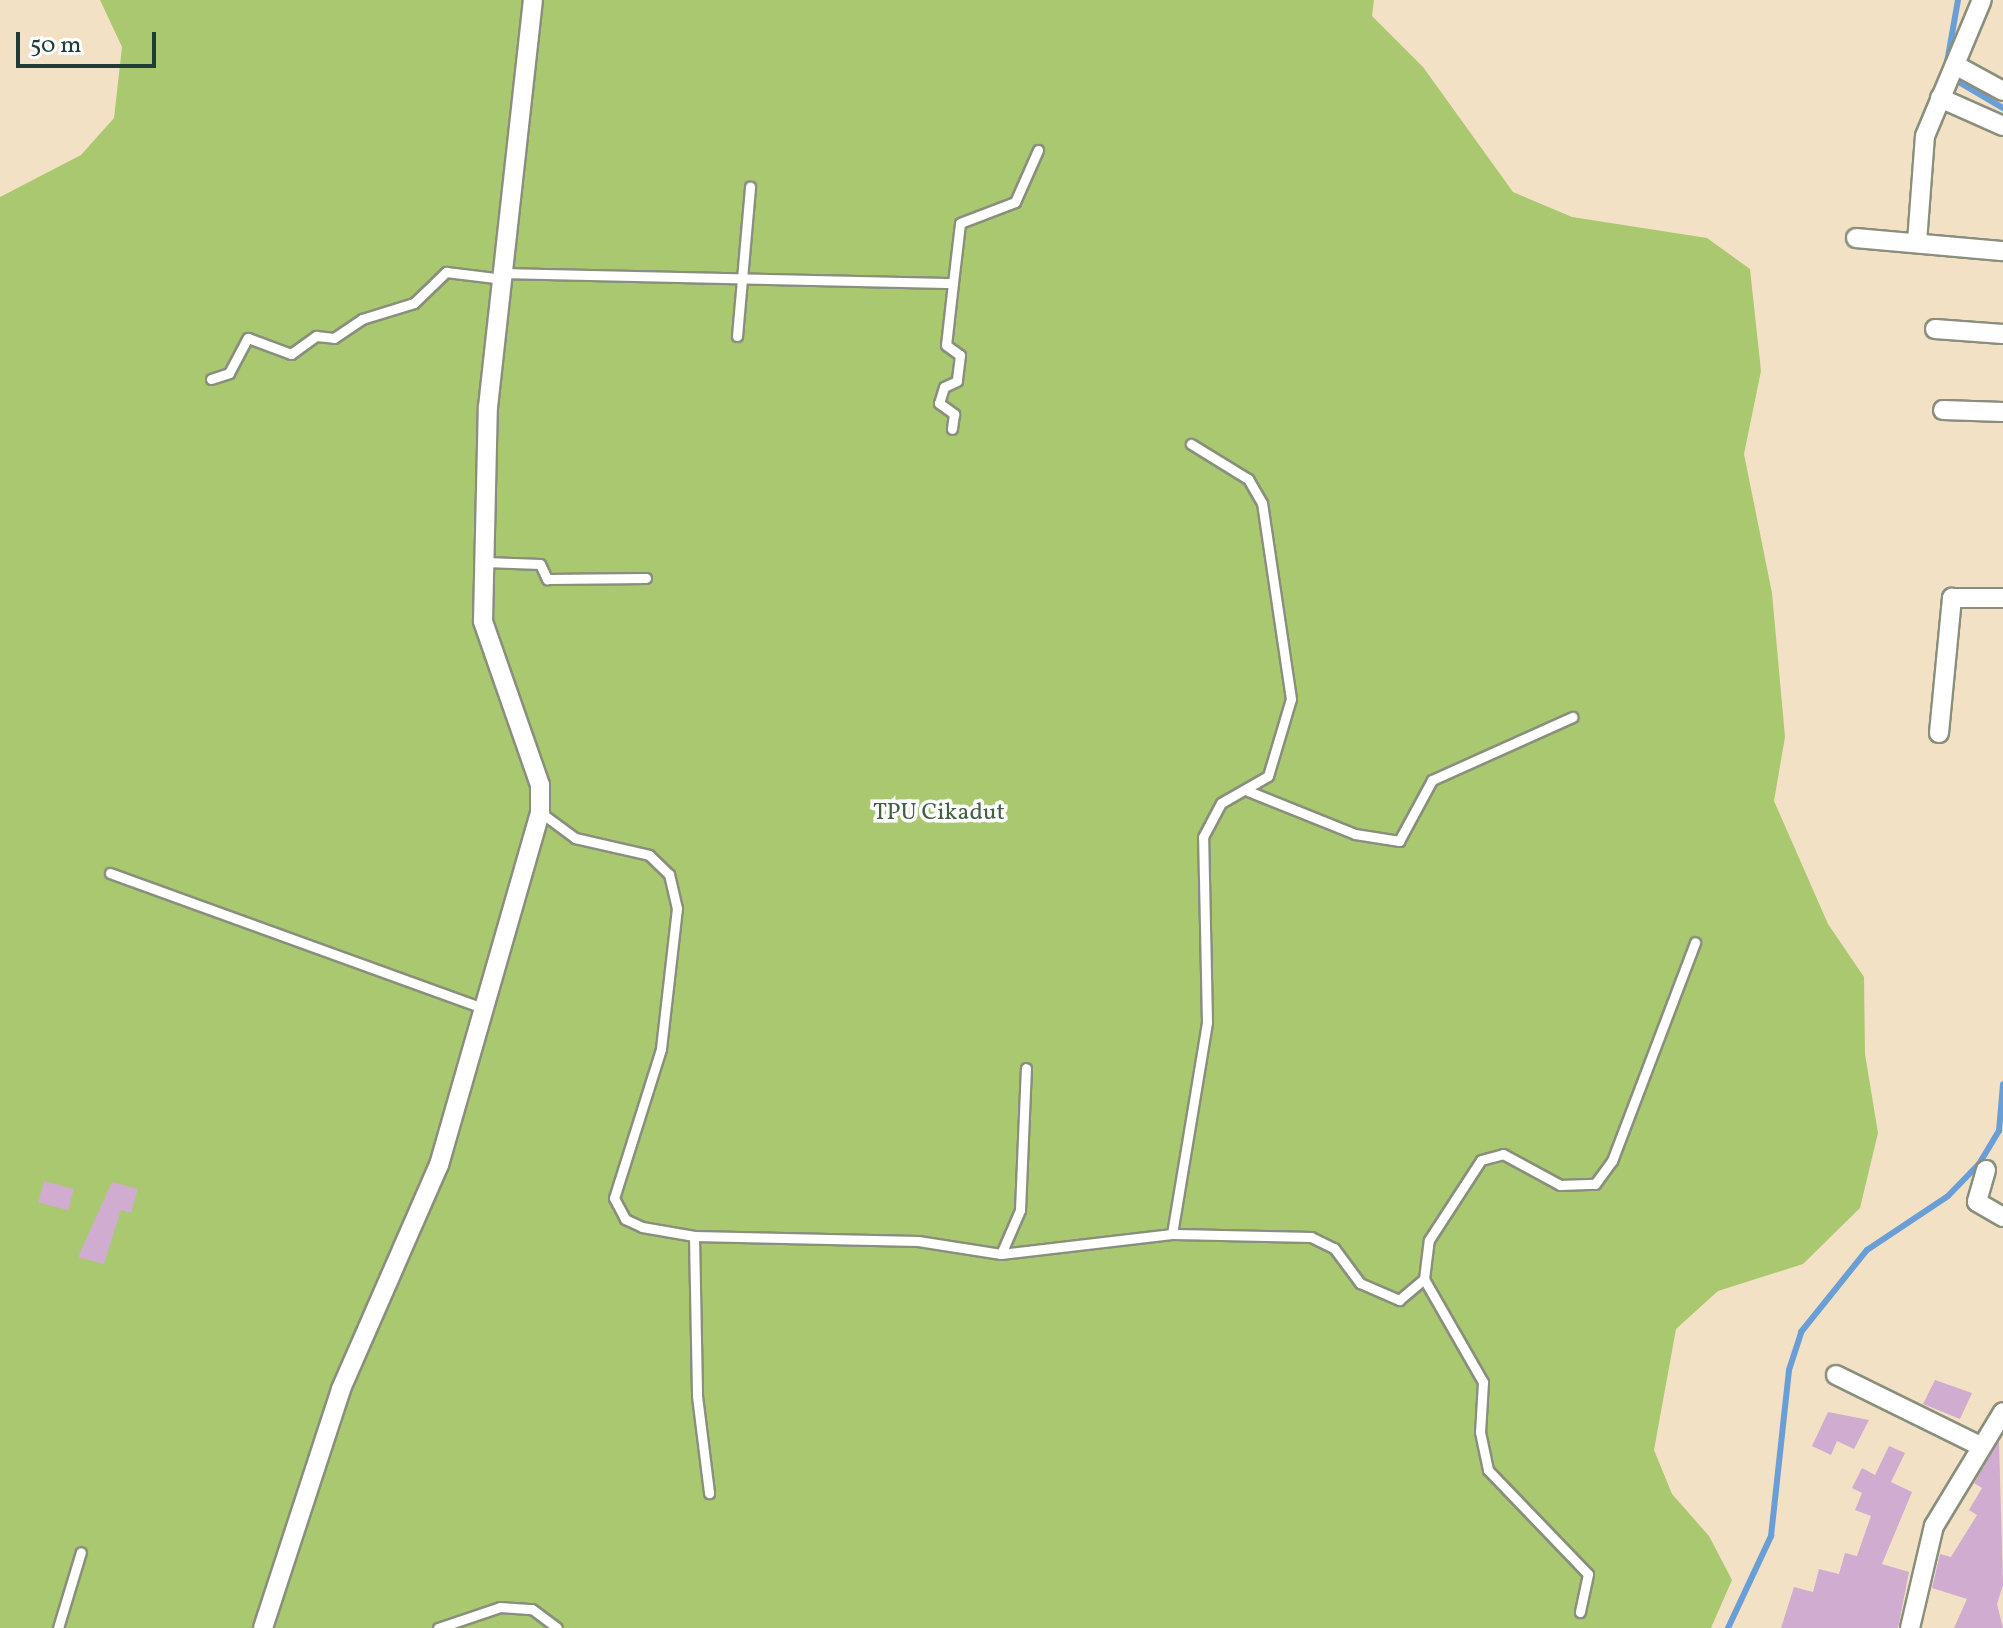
<!DOCTYPE html>
<style>
body{margin:0}
#map{position:relative;width:2003px;height:1628px;overflow:hidden;background:#f3e1c5;font-family:Vollkorn,serif}
div>[style]{position:absolute}
.green>*{inset:0;background:#aac86f}
.stream>*{height:6px;margin:-3px;padding:0 3px;transform-origin:3px;border-radius:3px;background:#6a9ed6}
.building>*{inset:0;background:#cfacd0;transform-origin:0 0}
.roads{filter:drop-shadow(2px 0 #898f7c) drop-shadow(-2px 0 #898f7c) drop-shadow(0 2px #898f7c) drop-shadow(0 -2px #898f7c)}
.service>*{height:9px;margin:-4.5px;padding:0 4.5px;transform-origin:4.5px;border-radius:4.5px;background:#fff}
.minor>*{height:18px;margin:-9px;padding:0 9px;transform-origin:9px;border-radius:9px;background:#fff}
span{translate:-50% -50%;white-space:nowrap;text-align:center;line-height:1.15;-webkit-text-stroke:7px #fff;paint-order:stroke}
.park-label{font-size:24px;color:#426043}
.scale{position:absolute;left:16px;top:32px;width:140px;height:36px;box-sizing:border-box;border:4px solid #1f3d34;border-top:0;padding-left:10px;font-size:24px;line-height:28px;white-space:nowrap;color:#1f3d34;-webkit-text-stroke:6px #fff;paint-order:stroke}
</style>
<div id="map">
<div class="green">
<i style="clip-path:polygon(100px 0,1374px 0,1372px 16px,1423px 67px,1513px 192px,1572px 217px,1707px 238px,1750px 269px,1761px 371px,1744px 454px,1772px 593px,1785px 737px,1774px 801px,1828px 924px,1864px 977px,1865px 1054px,1878px 1133px,1860px 1208px,1803px 1264px,1718px 1291px,1676px 1329px,1654px 1450px,1672px 1494px,1709px 1536px,1732px 1580px,1711px 1628px,0 1628px,0 197px,81px 155px,114px 118px,122px 47px)"></i>
</div>
<div class="stream">
<i style="left:1958px;top:0;width:75px;rotate:100deg"></i>
<i style="left:1945px;top:74px;width:67px;rotate:30.4deg"></i>
<i style="left:1728px;top:1628px;width:102px;rotate:-64.9deg"></i>
<i style="left:1771px;top:1536px;width:167px;rotate:-83.8deg"></i>
<i style="left:1789px;top:1370px;width:40px;rotate:-72deg"></i>
<i style="left:1801px;top:1332px;width:105px;rotate:-51.2deg"></i>
<i style="left:1867px;top:1250px;width:97px;rotate:-33.7deg"></i>
<i style="left:1948px;top:1196px;width:45px;rotate:-45.9deg"></i>
<i style="left:1979px;top:1164px;width:39px;rotate:-59deg"></i>
<i style="left:1999px;top:1131px;width:47px;rotate:-85.1deg"></i>
</div>
<div class="building">
<i style="left:44px;top:1181px;width:31px;height:22px;rotate:15deg"></i>
<i style="clip-path:polygon(112px 1182px,138px 1189px,131px 1213px,121px 1210px,104px 1264px,78px 1257px)"></i>
<i style="clip-path:polygon(1935px 1380px,1972px 1393px,1960px 1419px,1923px 1404px)"></i>
<i style="clip-path:polygon(1828px 1412px,1869px 1420px,1854px 1449px,1837px 1441px,1831px 1455px,1812px 1446px)"></i>
<i style="clip-path:polygon(1999px 1441px,2003px 1585px,1997px 1604px,2003px 1628px,1954px 1628px,1967px 1599px,1932px 1588px,1940px 1554px,1951px 1557px,1977px 1515px,1969px 1510px,1982px 1488px,1974px 1483px)"></i>
<i style="clip-path:polygon(1889px 1446px,1905px 1453px,1891px 1482px,1912px 1492px,1882px 1564px,1909px 1572px,1898px 1628px,1781px 1628px,1794px 1587px,1813px 1592px,1819px 1569px,1839px 1574px,1845px 1553px,1857px 1556px,1871px 1516px,1855px 1510px,1862px 1493px,1852px 1488px,1862px 1468px,1875px 1475px)"></i>
</div>
<div class="roads">
<div class="service">
<i style="left:505px;top:273px;width:448px;rotate:1.3deg"></i>
<i style="left:953px;top:283px;width:62px;rotate:96.4deg"></i>
<i style="left:946px;top:345px;width:17px;rotate:36deg"></i>
<i style="left:960px;top:355px;width:26px;rotate:97deg"></i>
<i style="left:957px;top:381px;width:14px;rotate:155deg"></i>
<i style="left:944px;top:387px;width:17px;rotate:107deg"></i>
<i style="left:939px;top:403px;width:19px;rotate:36deg"></i>
<i style="left:954px;top:414px;width:15px;rotate:98deg"></i>
<i style="left:953px;top:283px;width:60px;rotate:-83.3deg"></i>
<i style="left:960px;top:223px;width:59px;rotate:-20.9deg"></i>
<i style="left:1015px;top:202px;width:57px;rotate:-66.1deg"></i>
<i style="left:737px;top:336px;width:150px;rotate:-85deg"></i>
<i style="left:211px;top:379px;width:19px;rotate:-18deg"></i>
<i style="left:229px;top:373px;width:40px;rotate:-62deg"></i>
<i style="left:248px;top:338px;width:46px;rotate:20.4deg"></i>
<i style="left:291px;top:354px;width:31px;rotate:-36deg"></i>
<i style="left:316px;top:336px;width:18px;rotate:6deg"></i>
<i style="left:334px;top:338px;width:34px;rotate:-34deg"></i>
<i style="left:362px;top:319px;width:54px;rotate:-17.1deg"></i>
<i style="left:414px;top:303px;width:45px;rotate:-44.1deg"></i>
<i style="left:446px;top:272px;width:58px;rotate:6.9deg"></i>
<i style="left:485px;top:562px;width:55px;rotate:2.1deg"></i>
<i style="left:540px;top:564px;width:17px;rotate:65deg"></i>
<i style="left:547px;top:579px;width:99px;rotate:-0.6deg"></i>
<i style="left:1248px;top:791px;width:115px;rotate:21.9deg"></i>
<i style="left:1355px;top:834px;width:45px;rotate:9deg"></i>
<i style="left:1399px;top:841px;width:69px;rotate:-61.6deg"></i>
<i style="left:1432px;top:780px;width:154px;rotate:-24.2deg"></i>
<i style="left:540px;top:812px;width:44px;rotate:36.6deg"></i>
<i style="left:575px;top:838px;width:76px;rotate:12.9deg"></i>
<i style="left:649px;top:855px;width:28px;rotate:44deg"></i>
<i style="left:669px;top:874px;width:35px;rotate:77deg"></i>
<i style="left:677px;top:908px;width:142px;rotate:96.5deg"></i>
<i style="left:661px;top:1049px;width:156px;rotate:107.5deg"></i>
<i style="left:614px;top:1198px;width:24px;rotate:62deg"></i>
<i style="left:625px;top:1219px;width:19px;rotate:25deg"></i>
<i style="left:642px;top:1227px;width:53px;rotate:9.8deg"></i>
<i style="left:694px;top:1236px;width:224px;rotate:1.3deg"></i>
<i style="left:918px;top:1241px;width:84px;rotate:8.9deg"></i>
<i style="left:1001px;top:1254px;width:172px;rotate:-6.7deg"></i>
<i style="left:1172px;top:1234px;width:139px;rotate:1.2deg"></i>
<i style="left:1311px;top:1237px;width:25px;rotate:26deg"></i>
<i style="left:1334px;top:1248px;width:44px;rotate:53.4deg"></i>
<i style="left:1360px;top:1283px;width:43px;rotate:23.6deg"></i>
<i style="left:1399px;top:1300px;width:33px;rotate:-40deg"></i>
<i style="left:1424px;top:1279px;width:39px;rotate:-83deg"></i>
<i style="left:1429px;top:1240px;width:95px;rotate:-57deg"></i>
<i style="left:1481px;top:1160px;width:23px;rotate:-15deg"></i>
<i style="left:1503px;top:1154px;width:65px;rotate:28.5deg"></i>
<i style="left:1560px;top:1185px;width:35px;rotate:-2deg"></i>
<i style="left:1595px;top:1184px;width:29px;rotate:-54deg"></i>
<i style="left:1612px;top:1161px;width:234px;rotate:-69.2deg"></i>
<i style="left:110px;top:873px;width:397px;rotate:19.9deg"></i>
<i style="left:1172px;top:1234px;width:215px;rotate:-80.6deg"></i>
<i style="left:1207px;top:1022px;width:185px;rotate:-91.2deg"></i>
<i style="left:1203px;top:837px;width:38px;rotate:-62deg"></i>
<i style="left:1221px;top:803px;width:54px;rotate:-29.9deg"></i>
<i style="left:1268px;top:776px;width:80px;rotate:-73.4deg"></i>
<i style="left:1291px;top:699px;width:198px;rotate:-98.4deg"></i>
<i style="left:1262px;top:503px;width:28px;rotate:-120deg"></i>
<i style="left:1248px;top:479px;width:67px;rotate:-148.4deg"></i>
<i style="left:694px;top:1236px;width:160px;rotate:88.9deg"></i>
<i style="left:697px;top:1396px;width:98px;rotate:82.9deg"></i>
<i style="left:1001px;top:1254px;width:48px;rotate:-66.6deg"></i>
<i style="left:1020px;top:1210px;width:142px;rotate:-87.6deg"></i>
<i style="left:1424px;top:1279px;width:119px;rotate:60.2deg"></i>
<i style="left:1483px;top:1382px;width:50px;rotate:93.4deg"></i>
<i style="left:1480px;top:1432px;width:39px;rotate:78deg"></i>
<i style="left:1488px;top:1470px;width:144px;rotate:46.1deg"></i>
<i style="left:1588px;top:1574px;width:39px;rotate:102deg"></i>
<i style="left:58px;top:1628px;width:79px;rotate:-73.2deg"></i>
<i style="left:438px;top:1628px;width:65px;rotate:-18.7deg"></i>
<i style="left:500px;top:1607px;width:32px;rotate:4deg"></i>
<i style="left:532px;top:1609px;width:31px;rotate:37deg"></i>
</div>
<div class="minor">
<i style="left:1957px;top:66px;width:52px;rotate:28.5deg"></i>
<i style="left:1940px;top:98px;width:69px;rotate:24deg"></i>
<i style="left:1856px;top:238px;width:148px;rotate:5.1deg"></i>
<i style="left:1917px;top:242px;width:106px;rotate:-85.7deg"></i>
<i style="left:1925px;top:136px;width:147px;rotate:-67.3deg"></i>
<i style="left:1935px;top:329px;width:68px;rotate:4.2deg"></i>
<i style="left:1943px;top:410px;width:60px;rotate:1.9deg"></i>
<i style="left:1939px;top:733px;width:136px;rotate:-84.5deg"></i>
<i style="left:1952px;top:598px;width:51px"></i>
<i style="left:1986px;top:1170px;width:33px;rotate:106deg"></i>
<i style="left:1977px;top:1202px;width:30px;rotate:30deg"></i>
<i style="left:1836px;top:1375px;width:161px;rotate:26.2deg"></i>
<i style="left:263px;top:1628px;width:251px;rotate:-71.9deg"></i>
<i style="left:341px;top:1389px;width:244px;rotate:-66.4deg"></i>
<i style="left:439px;top:1165px;width:367px;rotate:-74deg"></i>
<i style="left:540px;top:812px;width:27px;rotate:-90deg"></i>
<i style="left:540px;top:785px;width:174px;rotate:-109.2deg"></i>
<i style="left:483px;top:621px;width:214px;rotate:-88.7deg"></i>
<i style="left:488px;top:407px;width:409px;rotate:-83.7deg"></i>
<i style="left:1910px;top:1628px;width:105px;rotate:-76.8deg"></i>
<i style="left:1934px;top:1526px;width:133px;rotate:-58.8deg"></i>
</div>
</div>
<div class="park-label">
<span style="left:939px;top:814px">TPU Cikadut</span>
</div>
<div class="scale">50 m</div>
</div>
